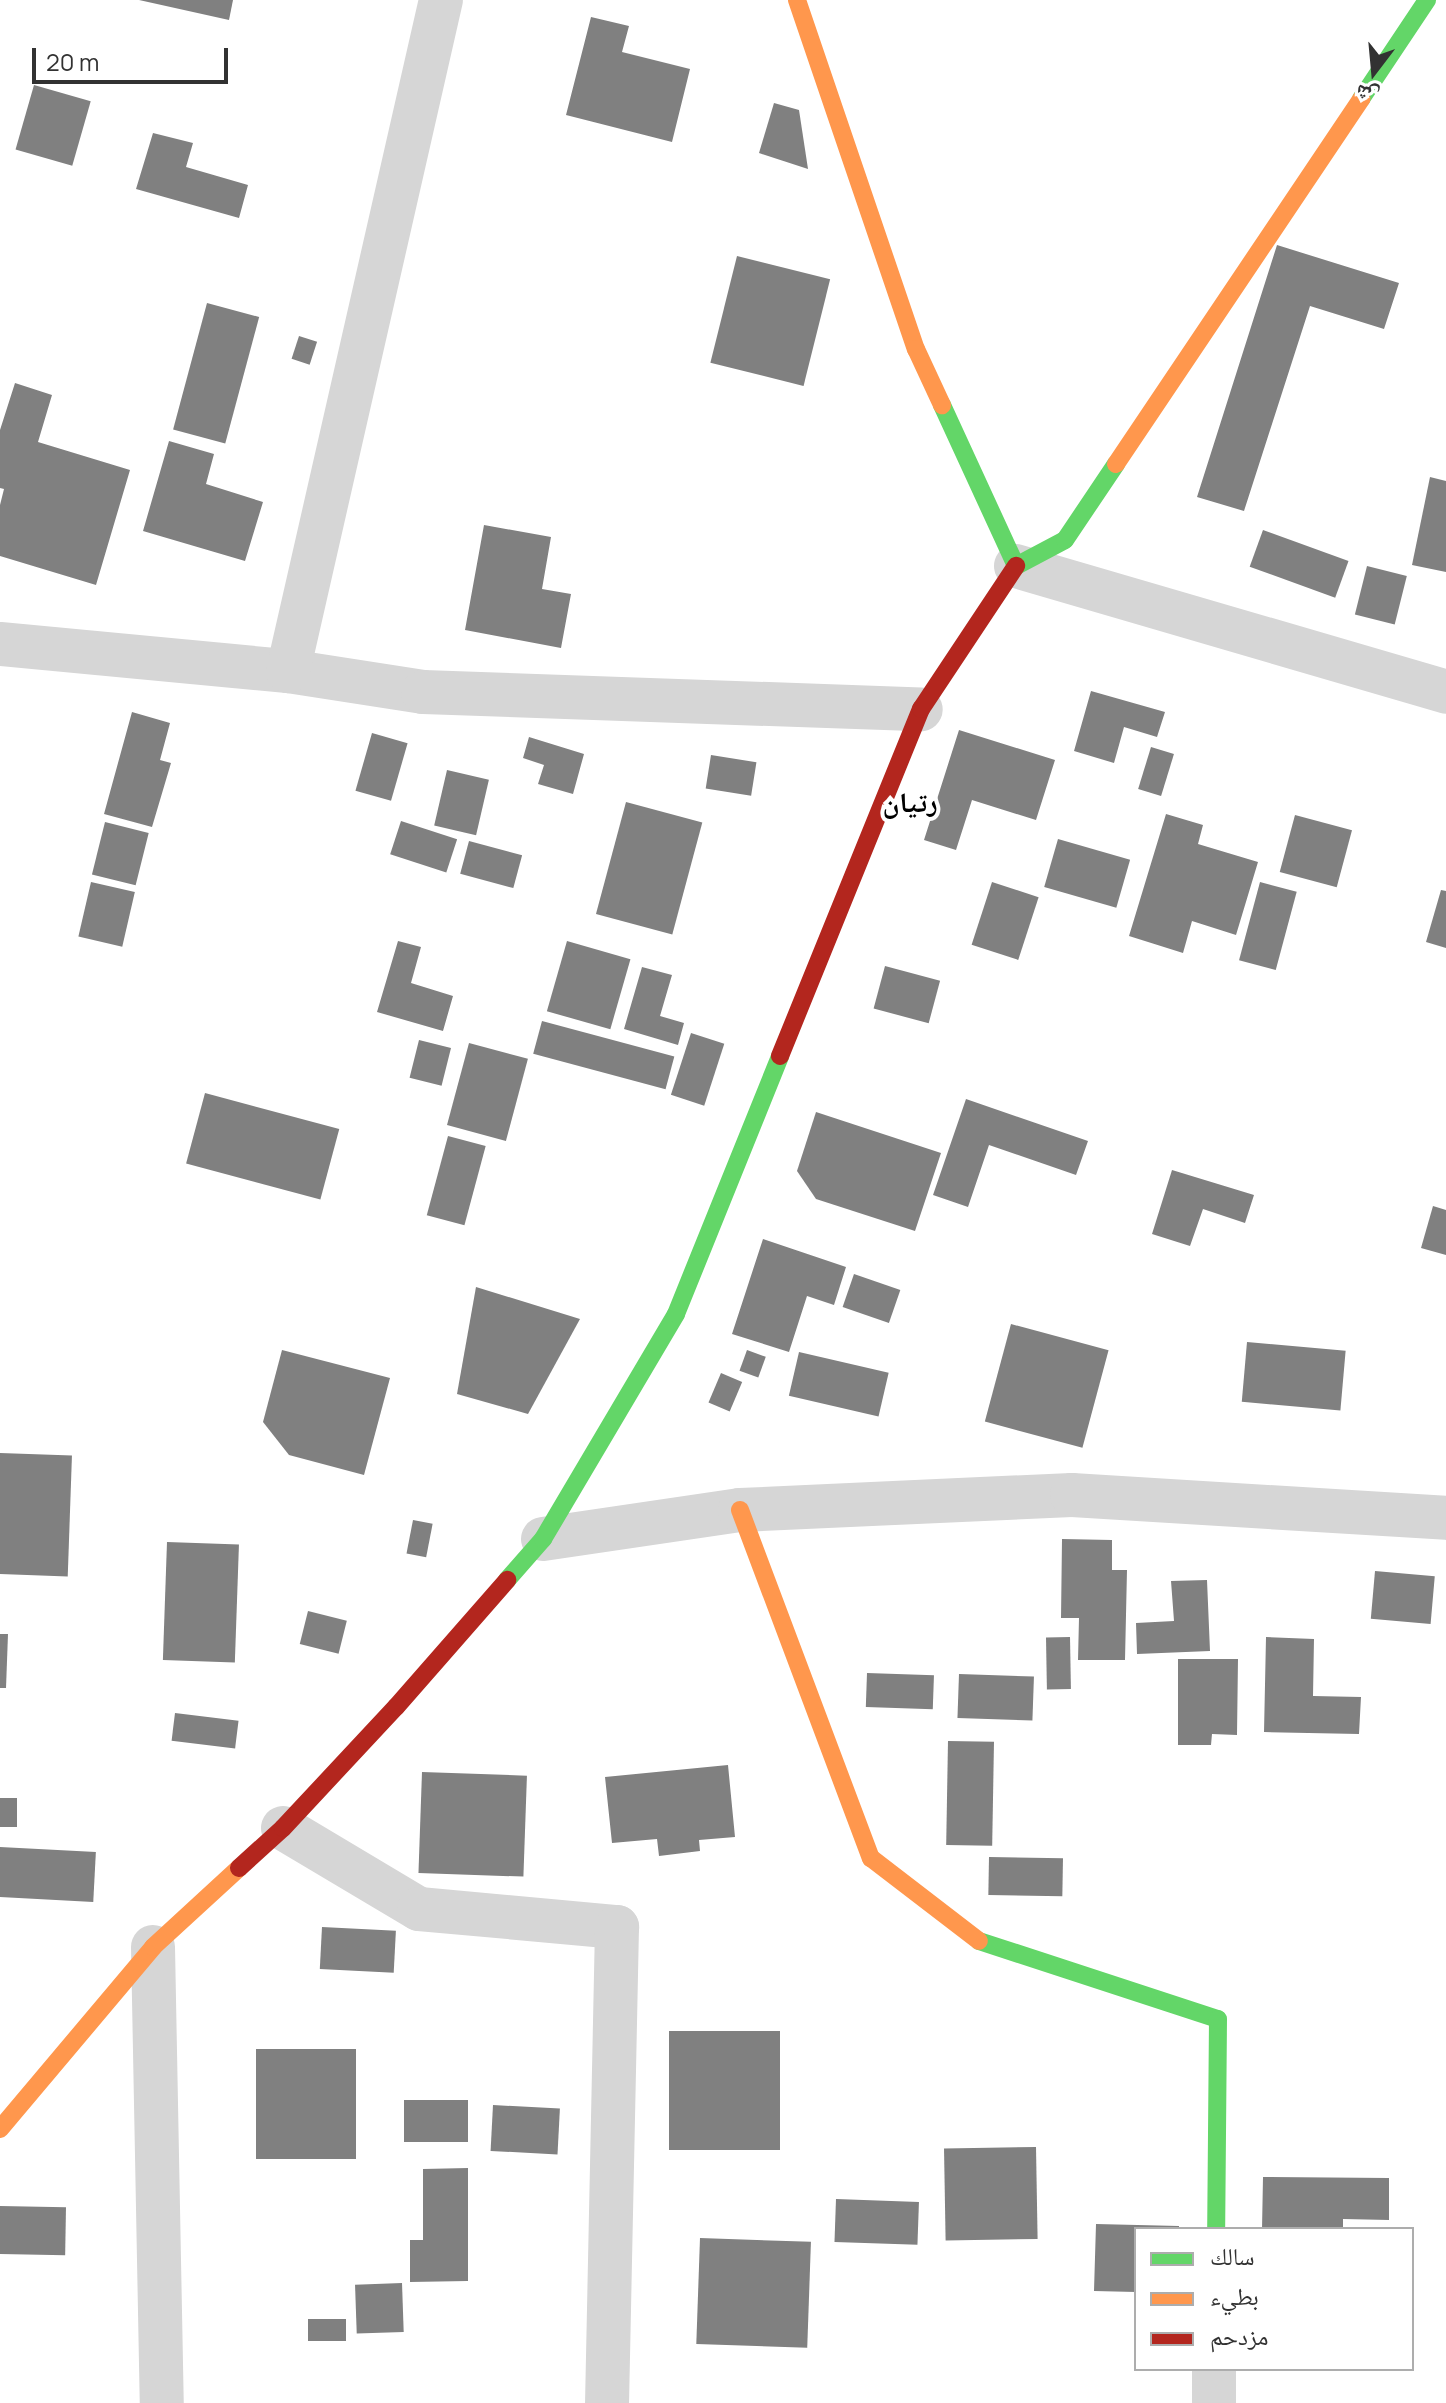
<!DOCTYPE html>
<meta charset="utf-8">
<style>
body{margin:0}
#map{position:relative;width:1446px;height:2403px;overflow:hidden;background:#fff;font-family:Manrope,"Noto Naskh Arabic",sans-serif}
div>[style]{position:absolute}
.building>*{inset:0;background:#808080;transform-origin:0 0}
.street>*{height:44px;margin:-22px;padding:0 22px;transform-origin:22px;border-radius:22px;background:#d6d6d6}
.fast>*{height:18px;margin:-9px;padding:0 9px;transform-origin:9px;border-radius:9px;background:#63d668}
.slow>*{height:18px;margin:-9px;padding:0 9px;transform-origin:9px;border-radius:9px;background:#ff974d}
.jam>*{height:18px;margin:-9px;padding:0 9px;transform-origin:9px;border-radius:9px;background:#b3261e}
span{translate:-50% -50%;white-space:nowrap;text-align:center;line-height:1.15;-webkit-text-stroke:8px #fff;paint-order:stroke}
.quarter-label{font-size:28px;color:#000;font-weight:700}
.legend{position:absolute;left:1134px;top:2227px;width:280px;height:144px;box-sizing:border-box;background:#fff;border:2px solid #adadad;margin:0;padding:10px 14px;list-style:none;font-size:24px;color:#323232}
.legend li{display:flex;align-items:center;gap:16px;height:40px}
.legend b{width:40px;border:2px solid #adadad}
.north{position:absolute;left:1334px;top:32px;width:80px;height:80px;-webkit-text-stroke:6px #fff;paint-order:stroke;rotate:196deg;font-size:22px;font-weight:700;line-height:32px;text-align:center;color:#323232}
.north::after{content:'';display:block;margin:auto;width:28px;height:36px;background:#323232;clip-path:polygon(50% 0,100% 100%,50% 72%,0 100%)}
.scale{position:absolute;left:32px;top:48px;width:196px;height:36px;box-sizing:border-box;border:4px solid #323232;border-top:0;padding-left:10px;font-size:24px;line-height:28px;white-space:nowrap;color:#323232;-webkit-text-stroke:6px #fff;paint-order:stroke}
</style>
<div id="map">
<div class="building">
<i style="clip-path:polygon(139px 0,233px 0,229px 20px)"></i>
<i style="clip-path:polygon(591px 17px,629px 26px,622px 52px,690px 69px,672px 142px,566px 115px)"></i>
<i style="left:34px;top:85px;width:59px;height:67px;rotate:16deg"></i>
<i style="clip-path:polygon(774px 103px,799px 110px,808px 169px,759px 153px)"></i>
<i style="clip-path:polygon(153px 133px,193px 143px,186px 167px,248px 185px,239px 218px,136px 189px)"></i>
<i style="clip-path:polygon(1277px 245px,1399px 283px,1384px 329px,1310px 306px,1244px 511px,1197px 497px)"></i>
<i style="left:737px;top:256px;width:96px;height:110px;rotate:14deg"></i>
<i style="left:207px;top:303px;width:54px;height:131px;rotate:15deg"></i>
<i style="left:299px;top:336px;width:19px;height:24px;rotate:18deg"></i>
<i style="clip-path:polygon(15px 383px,52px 395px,38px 442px,130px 470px,96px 585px,0 556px,0 505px,4px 489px,0 488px,0 430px)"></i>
<i style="clip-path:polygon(169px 441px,214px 454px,206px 484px,263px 502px,245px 561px,143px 531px)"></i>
<i style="clip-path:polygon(1430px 477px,1446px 481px,1446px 572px,1412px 565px)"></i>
<i style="clip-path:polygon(484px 525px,551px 537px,542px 589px,571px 594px,561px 648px,465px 630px)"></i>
<i style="left:1263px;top:530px;width:91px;height:39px;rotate:20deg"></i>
<i style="left:1367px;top:566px;width:41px;height:50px;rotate:14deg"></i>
<i style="clip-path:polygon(1091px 691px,1165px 712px,1157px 737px,1124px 727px,1114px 763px,1074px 751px)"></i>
<i style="clip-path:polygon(132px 712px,170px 723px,160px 760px,171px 763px,152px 827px,104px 814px)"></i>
<i style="clip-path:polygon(959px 730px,1055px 760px,1036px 820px,972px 800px,956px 850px,924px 840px)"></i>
<i style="left:372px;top:733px;width:37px;height:60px;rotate:16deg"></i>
<i style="clip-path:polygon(529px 737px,584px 754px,573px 794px,538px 784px,544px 765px,523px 758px)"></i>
<i style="left:1151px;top:747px;width:24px;height:44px;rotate:17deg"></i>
<i style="left:711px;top:755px;width:46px;height:34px;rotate:9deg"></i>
<i style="left:447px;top:770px;width:43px;height:57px;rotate:13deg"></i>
<i style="left:626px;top:802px;width:79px;height:116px;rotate:15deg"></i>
<i style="clip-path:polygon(1166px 814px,1203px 825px,1198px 844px,1258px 862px,1236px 935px,1192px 921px,1183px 953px,1129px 936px)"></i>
<i style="left:1295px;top:815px;width:59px;height:59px;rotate:15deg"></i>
<i style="left:401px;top:821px;width:59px;height:35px;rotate:18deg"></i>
<i style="left:105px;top:822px;width:45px;height:54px;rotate:14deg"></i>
<i style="left:1058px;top:839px;width:75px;height:50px;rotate:16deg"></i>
<i style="left:469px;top:841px;width:55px;height:34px;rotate:15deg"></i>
<i style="left:91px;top:882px;width:45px;height:56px;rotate:13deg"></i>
<i style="left:992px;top:882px;width:49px;height:66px;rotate:18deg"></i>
<i style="left:1260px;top:882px;width:38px;height:81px;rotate:15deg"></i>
<i style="clip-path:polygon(1441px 890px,1446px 891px,1446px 948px,1426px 942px)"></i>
<i style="clip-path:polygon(398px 941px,421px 947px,411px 983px,453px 996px,443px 1031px,377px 1012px)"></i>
<i style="left:567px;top:941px;width:66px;height:73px;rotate:16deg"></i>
<i style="left:885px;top:966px;width:57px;height:44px;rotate:15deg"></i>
<i style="clip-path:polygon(642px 967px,672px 975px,660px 1016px,684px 1023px,678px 1045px,624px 1029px)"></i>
<i style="left:542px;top:1021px;width:137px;height:34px;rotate:15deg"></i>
<i style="left:691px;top:1033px;width:35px;height:65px;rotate:18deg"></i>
<i style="left:419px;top:1040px;width:33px;height:39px;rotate:14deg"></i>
<i style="left:469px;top:1043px;width:61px;height:85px;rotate:15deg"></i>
<i style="left:205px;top:1093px;width:139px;height:73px;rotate:15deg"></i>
<i style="clip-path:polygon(966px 1099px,1088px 1141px,1076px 1175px,989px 1145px,968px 1207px,933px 1195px)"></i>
<i style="clip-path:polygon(816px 1112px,941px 1153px,915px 1231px,816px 1199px,797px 1171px)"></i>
<i style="left:448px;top:1136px;width:39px;height:82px;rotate:15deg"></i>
<i style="clip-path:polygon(1172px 1170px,1254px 1195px,1245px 1223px,1203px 1209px,1190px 1246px,1152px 1234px)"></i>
<i style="clip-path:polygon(1433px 1206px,1446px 1210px,1446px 1255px,1421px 1248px)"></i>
<i style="clip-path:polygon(763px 1239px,846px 1267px,834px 1305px,807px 1296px,789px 1352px,732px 1334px)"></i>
<i style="left:854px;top:1274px;width:49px;height:35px;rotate:19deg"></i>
<i style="clip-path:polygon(476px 1287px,580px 1319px,528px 1414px,457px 1394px)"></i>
<i style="left:1011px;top:1324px;width:101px;height:101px;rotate:15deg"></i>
<i style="left:1247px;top:1342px;width:99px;height:60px;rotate:5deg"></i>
<i style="clip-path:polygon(282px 1350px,390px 1378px,364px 1475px,289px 1455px,263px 1422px)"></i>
<i style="left:747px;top:1350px;width:20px;height:22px;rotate:20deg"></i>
<i style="left:799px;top:1352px;width:92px;height:45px;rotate:13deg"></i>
<i style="left:721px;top:1373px;width:23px;height:32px;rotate:23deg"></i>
<i style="left:0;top:1453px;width:72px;height:121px;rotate:2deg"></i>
<i style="left:413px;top:1520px;width:20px;height:34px;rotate:11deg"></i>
<i style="clip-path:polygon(1062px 1539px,1112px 1540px,1112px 1570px,1127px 1570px,1125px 1660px,1078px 1660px,1079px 1618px,1061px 1618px)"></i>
<i style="left:167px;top:1542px;width:72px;height:118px;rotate:2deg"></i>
<i style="left:1375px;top:1571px;width:60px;height:48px;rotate:5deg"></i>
<i style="clip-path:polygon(1207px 1580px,1210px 1651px,1137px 1654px,1136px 1623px,1174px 1621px,1171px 1581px)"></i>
<i style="left:308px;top:1611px;width:40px;height:34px;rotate:14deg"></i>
<i style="clip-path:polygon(0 1634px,8px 1634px,6px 1688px,0 1688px)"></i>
<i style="left:1070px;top:1637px;width:52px;height:24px;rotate:89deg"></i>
<i style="clip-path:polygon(1266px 1637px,1314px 1639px,1313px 1696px,1361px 1697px,1359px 1734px,1264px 1732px)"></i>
<i style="clip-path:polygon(1178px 1659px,1238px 1659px,1237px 1735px,1212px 1734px,1211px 1745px,1178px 1745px)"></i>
<i style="left:867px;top:1673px;width:67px;height:34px;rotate:2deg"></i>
<i style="left:959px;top:1674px;width:75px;height:44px;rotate:2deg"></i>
<i style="left:175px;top:1713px;width:64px;height:28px;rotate:7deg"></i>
<i style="left:948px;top:1741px;width:46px;height:104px;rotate:1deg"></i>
<i style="clip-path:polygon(728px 1765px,735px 1837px,699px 1840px,700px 1851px,659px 1856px,657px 1839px,612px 1843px,605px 1777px)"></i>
<i style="left:422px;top:1772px;width:105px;height:101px;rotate:2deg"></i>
<i style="left:0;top:1798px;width:17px;height:29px"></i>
<i style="left:0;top:1847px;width:96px;height:50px;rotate:3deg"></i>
<i style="left:989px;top:1857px;width:74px;height:38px;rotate:1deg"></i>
<i style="left:322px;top:1927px;width:74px;height:42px;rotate:3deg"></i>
<i style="left:780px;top:2031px;width:119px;height:111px;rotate:90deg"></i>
<i style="left:256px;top:2049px;width:100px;height:110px"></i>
<i style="left:404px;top:2100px;width:64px;height:42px"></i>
<i style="left:493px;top:2105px;width:67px;height:46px;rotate:3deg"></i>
<i style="left:1036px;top:2147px;width:92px;height:92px;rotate:89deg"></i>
<i style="clip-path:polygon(468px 2168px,468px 2281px,410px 2282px,410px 2240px,423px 2240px,423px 2169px)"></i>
<i style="clip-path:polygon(1263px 2177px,1389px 2178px,1389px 2220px,1343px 2219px,1343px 2229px,1262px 2229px)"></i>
<i style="left:836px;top:2199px;width:83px;height:43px;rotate:2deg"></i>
<i style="left:0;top:2206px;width:66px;height:48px;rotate:1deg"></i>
<i style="clip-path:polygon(1096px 2224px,1179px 2226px,1179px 2229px,1136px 2229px,1136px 2292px,1094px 2291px)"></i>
<i style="left:700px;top:2238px;width:111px;height:106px;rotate:2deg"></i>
<i style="left:402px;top:2283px;width:49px;height:47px;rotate:88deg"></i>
<i style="left:308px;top:2319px;width:38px;height:22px"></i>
</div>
<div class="street">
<i style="left:1016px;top:566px;width:448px;rotate:16.3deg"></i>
<i style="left:0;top:644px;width:289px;rotate:5.4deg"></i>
<i style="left:288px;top:671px;width:137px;rotate:8.8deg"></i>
<i style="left:423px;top:692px;width:498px;rotate:2deg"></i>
<i style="left:288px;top:671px;width:688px;rotate:-77.16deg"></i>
<i style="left:543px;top:1539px;width:199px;rotate:-8.4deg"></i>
<i style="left:740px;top:1510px;width:332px;rotate:-2.6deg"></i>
<i style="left:1072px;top:1495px;width:375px;rotate:3.5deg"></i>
<i style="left:283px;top:1828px;width:158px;rotate:30.8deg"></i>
<i style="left:419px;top:1909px;width:199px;rotate:5.2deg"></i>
<i style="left:617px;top:1927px;width:476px;rotate:91.2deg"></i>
<i style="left:153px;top:1947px;width:456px;rotate:88.9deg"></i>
<i style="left:1214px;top:2403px;width:34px;rotate:-90deg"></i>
</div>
<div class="fast">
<i style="left:1361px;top:99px;width:119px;rotate:-56.3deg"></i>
<i style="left:942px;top:405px;width:177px;rotate:65.3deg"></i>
<i style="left:1016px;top:566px;width:55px;rotate:-28deg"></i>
<i style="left:1065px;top:540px;width:92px;rotate:-56.1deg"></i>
<i style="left:507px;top:1580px;width:55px;rotate:-48.7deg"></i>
<i style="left:543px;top:1539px;width:261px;rotate:-59.4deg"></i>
<i style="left:676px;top:1314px;width:278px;rotate:-68deg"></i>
<i style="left:979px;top:1941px;width:251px;rotate:18.1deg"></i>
<i style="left:1218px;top:2019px;width:210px;rotate:90.5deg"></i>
</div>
<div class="slow">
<i style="left:797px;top:0;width:369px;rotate:71.2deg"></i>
<i style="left:916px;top:349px;width:62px;rotate:65.1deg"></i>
<i style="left:1116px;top:464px;width:440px;rotate:-56.1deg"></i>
<i style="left:740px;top:1510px;width:372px;rotate:69.4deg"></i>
<i style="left:871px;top:1858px;width:136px;rotate:37.5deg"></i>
<i style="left:0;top:2129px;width:238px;rotate:-49.9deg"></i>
<i style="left:153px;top:1947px;width:117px;rotate:-42.6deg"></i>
</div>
<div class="jam">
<i style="left:780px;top:1056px;width:375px;rotate:-67.9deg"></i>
<i style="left:921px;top:709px;width:172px;rotate:-56.4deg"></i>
<i style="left:239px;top:1868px;width:59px;rotate:-42.3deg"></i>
<i style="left:283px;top:1828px;width:166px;rotate:-47deg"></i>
<i style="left:396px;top:1707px;width:169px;rotate:-48.8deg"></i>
</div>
<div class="quarter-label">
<span style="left:910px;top:801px">رتيان</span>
</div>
<ul class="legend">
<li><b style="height:10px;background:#63d668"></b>سالك</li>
<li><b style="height:10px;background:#ff974d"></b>بطيء</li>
<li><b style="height:10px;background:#b3261e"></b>مزدحم</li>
</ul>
<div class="north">ش</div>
<div class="scale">20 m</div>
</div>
